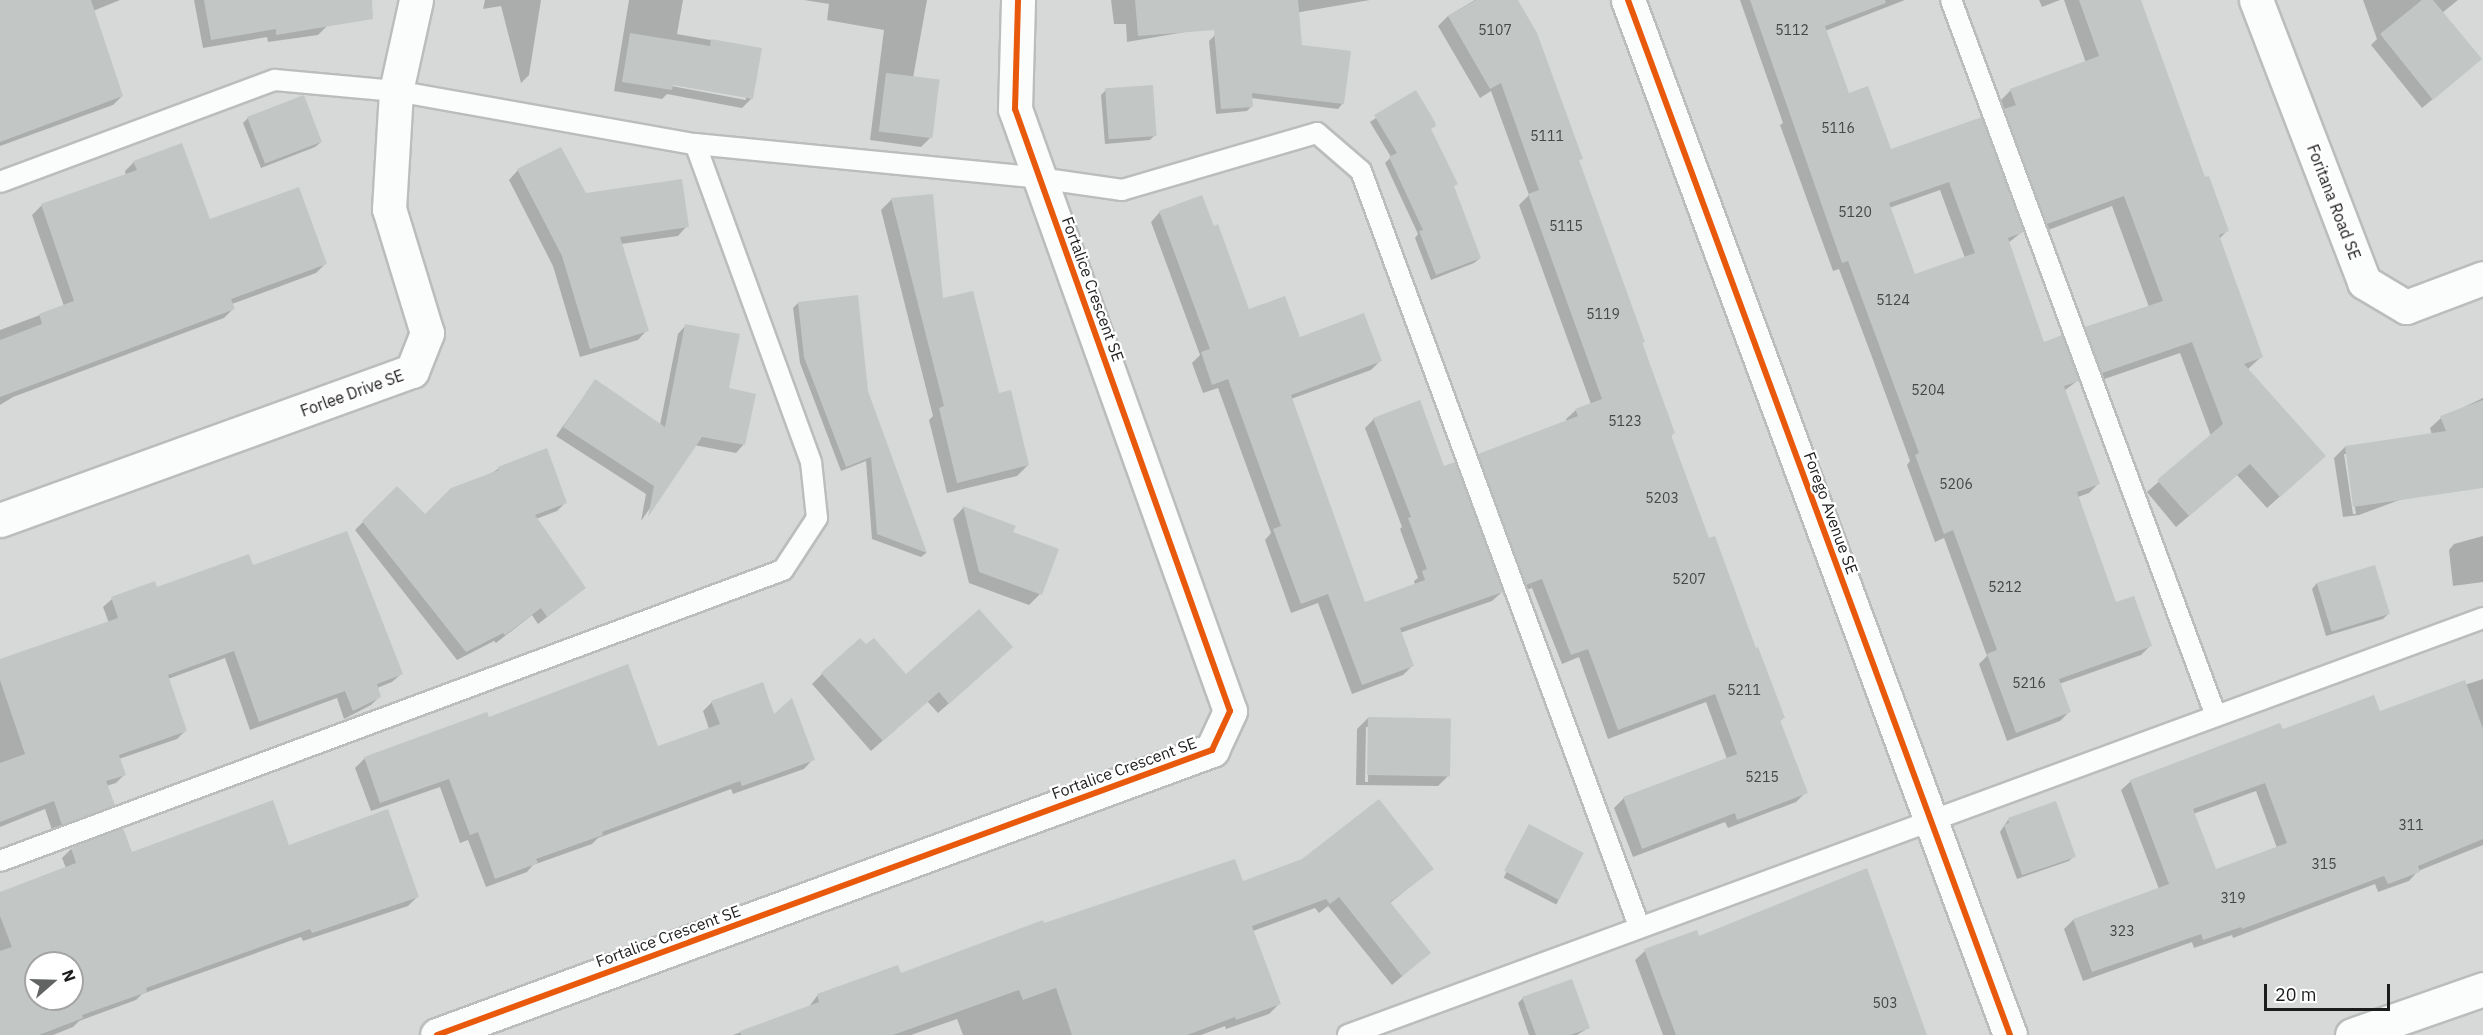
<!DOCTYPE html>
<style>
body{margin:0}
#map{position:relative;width:2483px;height:1035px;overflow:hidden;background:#e5eae9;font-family:"IBM Plex Sans",sans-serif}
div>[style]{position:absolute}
.residential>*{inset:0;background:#d6d9d8}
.shadow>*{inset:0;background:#0003;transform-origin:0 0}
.building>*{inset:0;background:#c2c7c5;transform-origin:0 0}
.roads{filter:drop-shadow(2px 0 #bbbdbd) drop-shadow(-2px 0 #bbbdbd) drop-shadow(0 2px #bbbdbd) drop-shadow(0 -2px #bbbdbd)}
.lane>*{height:20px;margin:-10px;padding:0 10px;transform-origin:10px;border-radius:10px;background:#fbfcfc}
.street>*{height:33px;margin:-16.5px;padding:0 16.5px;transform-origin:16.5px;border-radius:16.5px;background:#fbfcfc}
.cycleway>*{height:6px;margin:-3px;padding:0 3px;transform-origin:3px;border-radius:3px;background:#e8590c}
span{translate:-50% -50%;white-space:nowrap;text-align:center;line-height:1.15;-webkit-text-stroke:4.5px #fff;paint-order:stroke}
.number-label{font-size:14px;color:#464746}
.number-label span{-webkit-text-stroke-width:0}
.street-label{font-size:16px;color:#1c1c1c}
.north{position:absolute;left:24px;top:951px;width:60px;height:60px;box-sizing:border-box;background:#fff;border:2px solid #a4a4a4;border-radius:50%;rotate:70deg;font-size:16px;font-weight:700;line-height:24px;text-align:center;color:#1c1c1c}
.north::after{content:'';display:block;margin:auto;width:21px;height:27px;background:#626464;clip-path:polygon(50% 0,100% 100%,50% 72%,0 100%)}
.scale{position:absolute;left:2264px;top:984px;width:126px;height:27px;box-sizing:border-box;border:3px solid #1c1c1c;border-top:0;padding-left:8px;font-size:18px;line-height:21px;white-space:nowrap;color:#1c1c1c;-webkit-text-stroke:4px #fff;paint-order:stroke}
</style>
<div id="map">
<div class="residential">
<i style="clip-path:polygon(evenodd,0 0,2483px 0,2483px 1035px,0 1035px,0 0,36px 963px,72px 963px,72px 999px,36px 999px,36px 963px)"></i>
</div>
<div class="shadow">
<i style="clip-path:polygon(0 0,120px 0,93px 11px,122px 96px,113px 105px,0 146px)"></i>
<i style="clip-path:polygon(194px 0,323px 0,327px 26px,318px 35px,268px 42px,267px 37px,203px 48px)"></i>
<i style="clip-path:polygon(485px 0,541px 0,529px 75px,521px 83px,501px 6px,483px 9px)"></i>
<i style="clip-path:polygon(evenodd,629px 0,683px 0,677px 34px,761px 49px,751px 99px,742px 108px,667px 94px,662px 99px,614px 91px,629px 0,666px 82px,746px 97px,746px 100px,666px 85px,666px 82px)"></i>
<i style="clip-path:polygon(804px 0,927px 0,913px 78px,931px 137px,921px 147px,870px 140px,884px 30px,827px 20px,829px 4px)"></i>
<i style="clip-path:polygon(1111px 0,1370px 0,1127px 42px,1126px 24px,1114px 24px)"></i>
<i style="clip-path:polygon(1475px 0,1516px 0,1581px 158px,1578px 162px,1674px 433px,1670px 437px,1708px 540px,1783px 718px,1779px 722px,1806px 792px,1796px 802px,1728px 828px,1725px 822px,1633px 857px,1614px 808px,1624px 798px,1727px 759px,1706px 702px,1608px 739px,1579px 657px,1562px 664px,1532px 588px,1517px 593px,1469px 464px,1479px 455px,1567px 422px,1566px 419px,1576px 410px,1591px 404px,1519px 205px,1529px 195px,1491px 91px,1480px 98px,1438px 26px,1448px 16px)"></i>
<i style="clip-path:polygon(evenodd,1740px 0,1905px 0,1825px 31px,1848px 95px,1890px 151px,1981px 119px,2022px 232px,2008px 243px,2042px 343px,2077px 381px,2064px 391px,2098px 484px,2089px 493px,2078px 497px,2115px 604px,2150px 646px,2141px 655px,2059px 684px,2069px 712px,2060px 721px,2007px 741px,1979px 664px,1987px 656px,1944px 538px,1935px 542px,1907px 465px,1910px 461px,1872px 357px,1839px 269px,1833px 271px,1780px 125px,1783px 123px,1740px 0,1940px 190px,1965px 258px,1914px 276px,1889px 208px,1940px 190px)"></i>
<i style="clip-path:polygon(2039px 0,2060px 0,2042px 7px)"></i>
<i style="clip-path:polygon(2064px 0,2139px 0,2204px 179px,2227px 231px,2219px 239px,2261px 357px,2247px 370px,2312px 468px,2267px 508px,2237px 475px,2176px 527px,2147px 492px,2211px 436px,2180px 353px,2090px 384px,2074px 340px,2086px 329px,2149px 307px,2112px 206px,2035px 235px,1999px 102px,2011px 90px,2086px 63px)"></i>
<i style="clip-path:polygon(2363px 0,2458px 0,2442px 13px,2470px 68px,2422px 108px,2371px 45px,2377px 39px)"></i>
<i style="clip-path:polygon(1215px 35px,1343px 103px,1338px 109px,1251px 98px,1252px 106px,1247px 111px,1216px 114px,1209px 41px)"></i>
<i style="clip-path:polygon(1106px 90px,1155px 135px,1150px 140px,1105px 144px,1101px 95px)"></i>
<i style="clip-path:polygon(1415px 92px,1480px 258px,1474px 263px,1431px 280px,1415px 238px,1418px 234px,1385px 163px,1391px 157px,1370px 122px)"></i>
<i style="clip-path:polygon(248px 118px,321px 142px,315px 147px,261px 168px,243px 123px)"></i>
<i style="clip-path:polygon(134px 162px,209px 221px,325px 264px,316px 273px,232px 304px,233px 309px,224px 318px,13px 397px,0 405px,0 330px,64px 306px,32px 215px,41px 206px,126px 176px,125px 171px)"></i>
<i style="clip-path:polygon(518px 170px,585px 195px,687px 226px,678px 236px,621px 244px,647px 330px,638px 340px,580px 357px,553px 266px,509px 180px)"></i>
<i style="clip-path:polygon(892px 199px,942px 300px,998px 394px,1028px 465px,1017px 476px,947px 493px,929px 420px,933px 416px,881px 210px)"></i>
<i style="clip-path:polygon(1160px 212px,1248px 311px,1299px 339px,1380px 361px,1371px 370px,1291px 399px,1365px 604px,1415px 585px,1414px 581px,1418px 578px,1400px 529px,1402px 527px,1365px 428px,1374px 419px,1443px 468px,1502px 592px,1492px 601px,1400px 633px,1412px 666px,1403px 675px,1352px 694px,1318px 603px,1291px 613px,1265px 540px,1271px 533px,1218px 388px,1203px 393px,1192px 363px,1200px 355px,1151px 222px)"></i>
<i style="clip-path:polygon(798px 303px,867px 391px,926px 553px,921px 557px,872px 539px,866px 461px,841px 471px,800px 363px,793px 308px)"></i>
<i style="clip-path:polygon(686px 325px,727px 390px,744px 444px,736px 453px,694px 445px,641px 521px,646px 494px,556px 436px,595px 381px,660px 425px,678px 334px)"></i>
<i style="clip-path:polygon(evenodd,2483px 398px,2483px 469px,2359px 515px,2343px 517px,2334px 458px,2345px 447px,2432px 435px,2430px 428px,2441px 418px,2483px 398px,2344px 454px,2347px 454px,2356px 514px,2353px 514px,2344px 454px)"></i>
<i style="clip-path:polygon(547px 450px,566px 502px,557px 511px,536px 519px,585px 588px,538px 624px,532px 615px,496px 643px,494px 641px,457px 660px,355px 530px,397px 488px,425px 516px,498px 469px)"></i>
<i style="clip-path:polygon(963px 508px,1014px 527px,1011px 533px,1057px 550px,1040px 594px,1029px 605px,969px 583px,953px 519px)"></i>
<i style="clip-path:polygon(2483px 536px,2483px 582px,2453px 586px,2449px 550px,2454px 544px)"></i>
<i style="clip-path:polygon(252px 567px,401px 674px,392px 682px,377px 688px,380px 696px,371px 705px,344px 719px,337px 698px,250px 730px,225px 658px,168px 679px,186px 730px,177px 739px,119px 759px,125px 774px,116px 783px,106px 786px,113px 805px,104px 814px,53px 833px,45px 809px,0 827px,0 661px,109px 623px,103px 607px,112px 599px)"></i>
<i style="clip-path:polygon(2317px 583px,2388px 614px,2383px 619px,2326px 636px,2312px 589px)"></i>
<i style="clip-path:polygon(1000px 658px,938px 713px,927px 701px,871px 751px,812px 684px,822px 674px,906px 676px)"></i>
<i style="clip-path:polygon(evenodd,2483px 679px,2483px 845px,2418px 871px,2409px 881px,2378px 892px,2375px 884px,2233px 938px,2232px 935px,2194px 948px,2192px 942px,2083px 981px,2064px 929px,2073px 920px,2159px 889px,2121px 790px,2131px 781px,2282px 731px,2379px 713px,2483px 679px,2256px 791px,2277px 848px,2215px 871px,2193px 814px,2256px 791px)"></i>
<i style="clip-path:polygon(712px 702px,774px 717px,813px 759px,804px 769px,733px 794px,731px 789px,598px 838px,592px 844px,533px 865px,527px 872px,486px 887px,468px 840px,460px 843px,440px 787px,371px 811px,355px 768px,365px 758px,488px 719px,657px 748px,709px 729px,703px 711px)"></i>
<i style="clip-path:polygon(evenodd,1368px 718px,1448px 776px,1438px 786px,1356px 785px,1357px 729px,1368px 718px,1366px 727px,1369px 727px,1368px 782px,1365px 782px,1366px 727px)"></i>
<i style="clip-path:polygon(2008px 820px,2074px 856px,2069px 861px,2017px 879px,2000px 832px)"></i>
<i style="left:1530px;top:826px;width:59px;height:58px;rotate:27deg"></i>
<i style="clip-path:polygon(evenodd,288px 846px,417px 897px,408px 906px,303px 941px,301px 937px,142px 994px,136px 1000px,79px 1021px,73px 1027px,53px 1035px,0 1035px,0 894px,66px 868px,62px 858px,71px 849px,131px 853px,288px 846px,36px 963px,72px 963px,72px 999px,36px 999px,36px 963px)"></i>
<i style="clip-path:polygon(1432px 869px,1390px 903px,1429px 953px,1392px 985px,1328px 906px,1319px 913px,1315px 908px,1253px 931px,1279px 1004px,1269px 1014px,1226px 1029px,1225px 1026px,1201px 1035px,963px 1035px,957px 1019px,911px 1035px,733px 1035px,808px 1008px,817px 996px,897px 967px,900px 975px,1043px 925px,1242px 883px)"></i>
<i style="clip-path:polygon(1698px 938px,1923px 1035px,1663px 1035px,1635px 960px,1645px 951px)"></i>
<i style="clip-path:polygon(1523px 998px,1588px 1028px,1577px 1035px,1529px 1035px,1518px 1003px)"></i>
</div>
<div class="building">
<i style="clip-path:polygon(0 0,91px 0,123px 96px,0 142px)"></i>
<i style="clip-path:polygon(204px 0,372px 0,373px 19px,276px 35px,276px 29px,211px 40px)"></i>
<i style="clip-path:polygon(1135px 0,1298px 0,1302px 45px,1351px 51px,1344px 104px,1252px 93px,1253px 107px,1221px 109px,1214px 30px,1138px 36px)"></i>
<i style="clip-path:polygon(1476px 0,1518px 0,1537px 33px,1583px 159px,1579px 160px,1645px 342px,1642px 343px,1675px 433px,1671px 435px,1709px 538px,1715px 536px,1756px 648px,1758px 647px,1785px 718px,1780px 720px,1808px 793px,1737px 820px,1735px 813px,1642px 849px,1623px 797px,1737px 754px,1715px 694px,1618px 730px,1588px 649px,1571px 655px,1542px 579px,1526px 585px,1478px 454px,1578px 416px,1575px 409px,1602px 399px,1528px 194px,1539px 190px,1501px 83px,1490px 89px,1448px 16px)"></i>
<i style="clip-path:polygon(evenodd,1750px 0,1885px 0,1886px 3px,1825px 26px,1849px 93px,1868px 86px,1891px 149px,1982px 117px,2024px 232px,2008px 238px,2044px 342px,2062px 335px,2079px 381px,2064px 386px,2100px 484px,2077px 492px,2116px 602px,2134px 596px,2152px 646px,2059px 679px,2071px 712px,2016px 733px,1987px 654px,1997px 650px,1953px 530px,1944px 534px,1915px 455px,1919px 453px,1848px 261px,1842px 263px,1750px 0,1949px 182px,1975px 253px,1915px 274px,1889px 203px,1949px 182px)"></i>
<i style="clip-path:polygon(2079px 0,2141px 0,2205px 177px,2209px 176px,2229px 231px,2219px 235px,2263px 357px,2244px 364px,2326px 456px,2280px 497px,2250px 464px,2189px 516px,2157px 480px,2223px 424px,2192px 342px,2102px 373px,2085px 327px,2163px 301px,2124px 196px,2047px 224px,2004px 109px,2016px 105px,2010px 89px,2099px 56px)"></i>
<i style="clip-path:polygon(2422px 0,2433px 0,2482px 59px,2433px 100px,2380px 34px)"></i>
<i style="clip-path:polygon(630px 33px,710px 46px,711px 39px,762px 48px,753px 99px,673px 85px,672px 90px,622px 82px)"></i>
<i style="left:886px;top:73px;width:54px;height:59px;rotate:7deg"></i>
<i style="left:1153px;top:85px;width:51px;height:48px;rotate:86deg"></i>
<i style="clip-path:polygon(1416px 90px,1435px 122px,1436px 126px,1431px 129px,1458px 184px,1454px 186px,1481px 258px,1436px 275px,1419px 231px,1423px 230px,1389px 157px,1397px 153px,1374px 115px)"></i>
<i style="left:304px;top:95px;width:50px;height:61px;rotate:69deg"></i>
<i style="clip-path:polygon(182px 143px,210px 219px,299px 187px,327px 264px,231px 299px,235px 309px,0 397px,0 340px,42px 324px,39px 314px,74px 301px,41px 204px,137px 170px,133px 161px)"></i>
<i style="clip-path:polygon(561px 147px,586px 193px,682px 179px,689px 227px,620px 237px,649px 331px,590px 349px,562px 256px,517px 169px)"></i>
<i style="clip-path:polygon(933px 194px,943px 298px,973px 291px,999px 393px,1011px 390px,1029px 465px,957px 483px,939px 408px,944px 406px,891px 198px)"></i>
<i style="clip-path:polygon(1202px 195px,1214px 226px,1218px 224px,1249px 309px,1285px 296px,1300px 337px,1364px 313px,1382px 361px,1291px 395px,1365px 602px,1425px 580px,1422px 571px,1427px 569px,1408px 518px,1411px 517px,1373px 418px,1420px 400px,1444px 466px,1455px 462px,1503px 592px,1400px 628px,1414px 666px,1362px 685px,1328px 594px,1301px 604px,1273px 529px,1281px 526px,1228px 379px,1212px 385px,1201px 352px,1210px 349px,1159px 211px)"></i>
<i style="clip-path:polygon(858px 295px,868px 391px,927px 553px,877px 534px,871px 457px,846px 467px,804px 357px,798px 302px)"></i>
<i style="clip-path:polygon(685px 324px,740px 334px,729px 388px,756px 394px,745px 445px,702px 437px,648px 517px,654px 486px,563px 427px,595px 379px,665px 427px)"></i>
<i style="clip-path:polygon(2483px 400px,2483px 488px,2353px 507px,2345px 446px,2446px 431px,2440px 416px)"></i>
<i style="clip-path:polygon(547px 448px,567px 503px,535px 515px,586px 588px,547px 617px,541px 608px,505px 635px,503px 633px,466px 652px,362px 521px,397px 486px,425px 514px,451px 488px,499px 470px,498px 467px)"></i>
<i style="clip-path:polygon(963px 506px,1016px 526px,1013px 532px,1059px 549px,1042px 595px,979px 572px)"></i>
<i style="clip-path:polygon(347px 531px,403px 674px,377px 684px,381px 697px,353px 711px,345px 691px,259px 722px,234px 651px,168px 675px,187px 731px,119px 755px,126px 775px,106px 781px,115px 805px,62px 825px,54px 801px,0 822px,0 763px,25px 754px,0 680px,0 659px,118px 618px,111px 597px,155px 581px,157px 587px,249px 554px,253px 565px)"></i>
<i style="left:2375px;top:565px;width:51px;height:61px;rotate:73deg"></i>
<i style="clip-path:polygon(979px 609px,1013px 647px,949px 704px,939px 692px,883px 741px,821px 673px,860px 638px,866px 644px,874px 638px,906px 674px)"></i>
<i style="clip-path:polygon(628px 664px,658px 746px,720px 724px,711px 701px,763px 682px,774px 714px,792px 698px,815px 760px,742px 786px,740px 781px,602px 832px,603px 835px,536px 859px,538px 863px,495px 879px,478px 832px,470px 835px,449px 779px,380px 803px,364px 757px,487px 712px,489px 717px)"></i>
<i style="clip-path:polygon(evenodd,2465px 680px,2483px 729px,2483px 839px,2418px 866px,2420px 872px,2388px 884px,2384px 876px,2242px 929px,2241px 927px,2203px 940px,2201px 934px,2092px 972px,2073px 919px,2169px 884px,2130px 780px,2280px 723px,2283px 729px,2374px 695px,2380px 711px,2465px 680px,2265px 783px,2287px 843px,2216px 869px,2193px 809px,2265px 783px)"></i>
<i style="left:1368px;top:717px;width:83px;height:58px;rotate:1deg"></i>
<i style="clip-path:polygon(1379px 799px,1434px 869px,1390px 902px,1431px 953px,1402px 976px,1339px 897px,1330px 904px,1326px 899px,1252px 926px,1281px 1004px,1236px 1020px,1235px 1017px,1187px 1035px,1072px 1035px,1056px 988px,1023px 1000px,1019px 990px,893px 1035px,741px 1035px,740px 1031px,819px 1002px,817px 994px,898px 965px,901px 973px,1043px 920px,1044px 923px,1235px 859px,1243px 881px,1302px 859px)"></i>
<i style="clip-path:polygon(evenodd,273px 800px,289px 845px,388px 809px,419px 897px,312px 933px,310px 929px,146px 988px,147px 992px,82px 1015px,83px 1018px,39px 1035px,0 1035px,0 951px,12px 947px,0 916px,0 892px,76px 863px,71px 848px,123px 828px,132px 852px,273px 800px,36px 963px,72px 963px,72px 999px,36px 999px,36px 963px)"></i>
<i style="clip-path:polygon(2056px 801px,2076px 857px,2022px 875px,2004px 825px,2009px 823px,2008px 818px)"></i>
<i style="left:1529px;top:824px;width:62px;height:53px;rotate:28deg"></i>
<i style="clip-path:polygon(1867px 868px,1927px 1035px,1676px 1035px,1644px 949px,1697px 930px,1699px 936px)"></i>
<i style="clip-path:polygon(1572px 979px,1590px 1028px,1570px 1035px,1536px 1035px,1522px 997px)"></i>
</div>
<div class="roads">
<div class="lane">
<i style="left:1951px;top:0;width:763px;rotate:69.69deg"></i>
<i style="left:0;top:182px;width:293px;rotate:-20.4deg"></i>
<i style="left:275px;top:80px;width:121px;rotate:5.2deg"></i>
<i style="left:396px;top:91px;width:304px;rotate:10.1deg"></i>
<i style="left:695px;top:144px;width:346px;rotate:5.6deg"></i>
<i style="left:1039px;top:178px;width:84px;rotate:8.2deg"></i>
<i style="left:1122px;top:190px;width:203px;rotate:-16.3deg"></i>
<i style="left:1317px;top:133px;width:58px;rotate:40.8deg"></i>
<i style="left:1361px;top:171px;width:805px;rotate:69.79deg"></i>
<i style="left:0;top:861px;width:835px;rotate:-20.39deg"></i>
<i style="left:783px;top:570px;width:62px;rotate:-56.8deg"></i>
<i style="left:817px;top:518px;width:56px;rotate:-96.1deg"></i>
<i style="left:811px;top:462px;width:338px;rotate:-110deg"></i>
<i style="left:1348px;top:1035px;width:1209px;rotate:-20.17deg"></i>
</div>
<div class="street">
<i style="left:1628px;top:0;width:1103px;rotate:69.74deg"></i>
<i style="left:2256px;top:0;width:302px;rotate:69deg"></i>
<i style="left:2364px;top:282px;width:49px;rotate:30.8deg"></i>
<i style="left:2406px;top:307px;width:82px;rotate:-20.6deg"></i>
<i style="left:0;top:520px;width:438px;rotate:-19.9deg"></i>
<i style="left:412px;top:371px;width:41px;rotate:-68.5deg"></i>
<i style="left:427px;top:333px;width:130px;rotate:-107deg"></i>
<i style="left:389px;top:209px;width:118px;rotate:-86.6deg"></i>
<i style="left:396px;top:91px;width:93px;rotate:-77.6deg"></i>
<i style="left:437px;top:1035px;width:826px;rotate:-20.19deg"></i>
<i style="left:1212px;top:750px;width:43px;rotate:-65.2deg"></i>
<i style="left:1230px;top:711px;width:639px;rotate:-109.65deg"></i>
<i style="left:1015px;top:109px;width:109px;rotate:-88.4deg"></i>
<i style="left:2352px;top:1035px;width:139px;rotate:-19.3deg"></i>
</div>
</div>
<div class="cycleway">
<i style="left:1628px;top:0;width:1103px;rotate:69.74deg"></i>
<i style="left:437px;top:1035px;width:826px;rotate:-20.19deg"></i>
<i style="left:1212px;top:750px;width:43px;rotate:-65.2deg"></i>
<i style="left:1230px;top:711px;width:639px;rotate:-109.65deg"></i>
<i style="left:1015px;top:109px;width:109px;rotate:-88.4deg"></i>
</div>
<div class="number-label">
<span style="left:1495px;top:30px">5107</span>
<span style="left:1792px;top:30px">5112</span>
<span style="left:1838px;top:128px">5116</span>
<span style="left:1547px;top:136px">5111</span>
<span style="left:1855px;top:212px">5120</span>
<span style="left:1566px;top:226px">5115</span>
<span style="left:1893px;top:300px">5124</span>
<span style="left:1603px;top:314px">5119</span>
<span style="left:1928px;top:390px">5204</span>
<span style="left:1625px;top:421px">5123</span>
<span style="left:1956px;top:484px">5206</span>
<span style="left:1662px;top:498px">5203</span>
<span style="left:1689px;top:579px">5207</span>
<span style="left:2005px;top:587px">5212</span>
<span style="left:2029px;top:683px">5216</span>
<span style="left:1744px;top:690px">5211</span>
<span style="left:1762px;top:777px">5215</span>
<span style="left:2411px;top:825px">311</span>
<span style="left:2324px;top:864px">315</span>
<span style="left:2233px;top:898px">319</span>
<span style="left:2122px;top:931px">323</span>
<span style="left:1885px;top:1003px">503</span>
</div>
<div class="street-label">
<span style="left:2334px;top:202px;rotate:69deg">Foritana Road SE</span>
<span style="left:1093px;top:289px;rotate:70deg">Fortalice Crescent SE</span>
<span style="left:352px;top:393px;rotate:-20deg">Forlee Drive SE</span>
<span style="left:1831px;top:513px;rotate:70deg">Forego Avenue SE</span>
<span style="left:1124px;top:768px;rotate:-20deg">Fortalice Crescent SE</span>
<span style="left:668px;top:936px;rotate:-20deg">Fortalice Crescent SE</span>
</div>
<div class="north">N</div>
<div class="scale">20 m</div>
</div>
